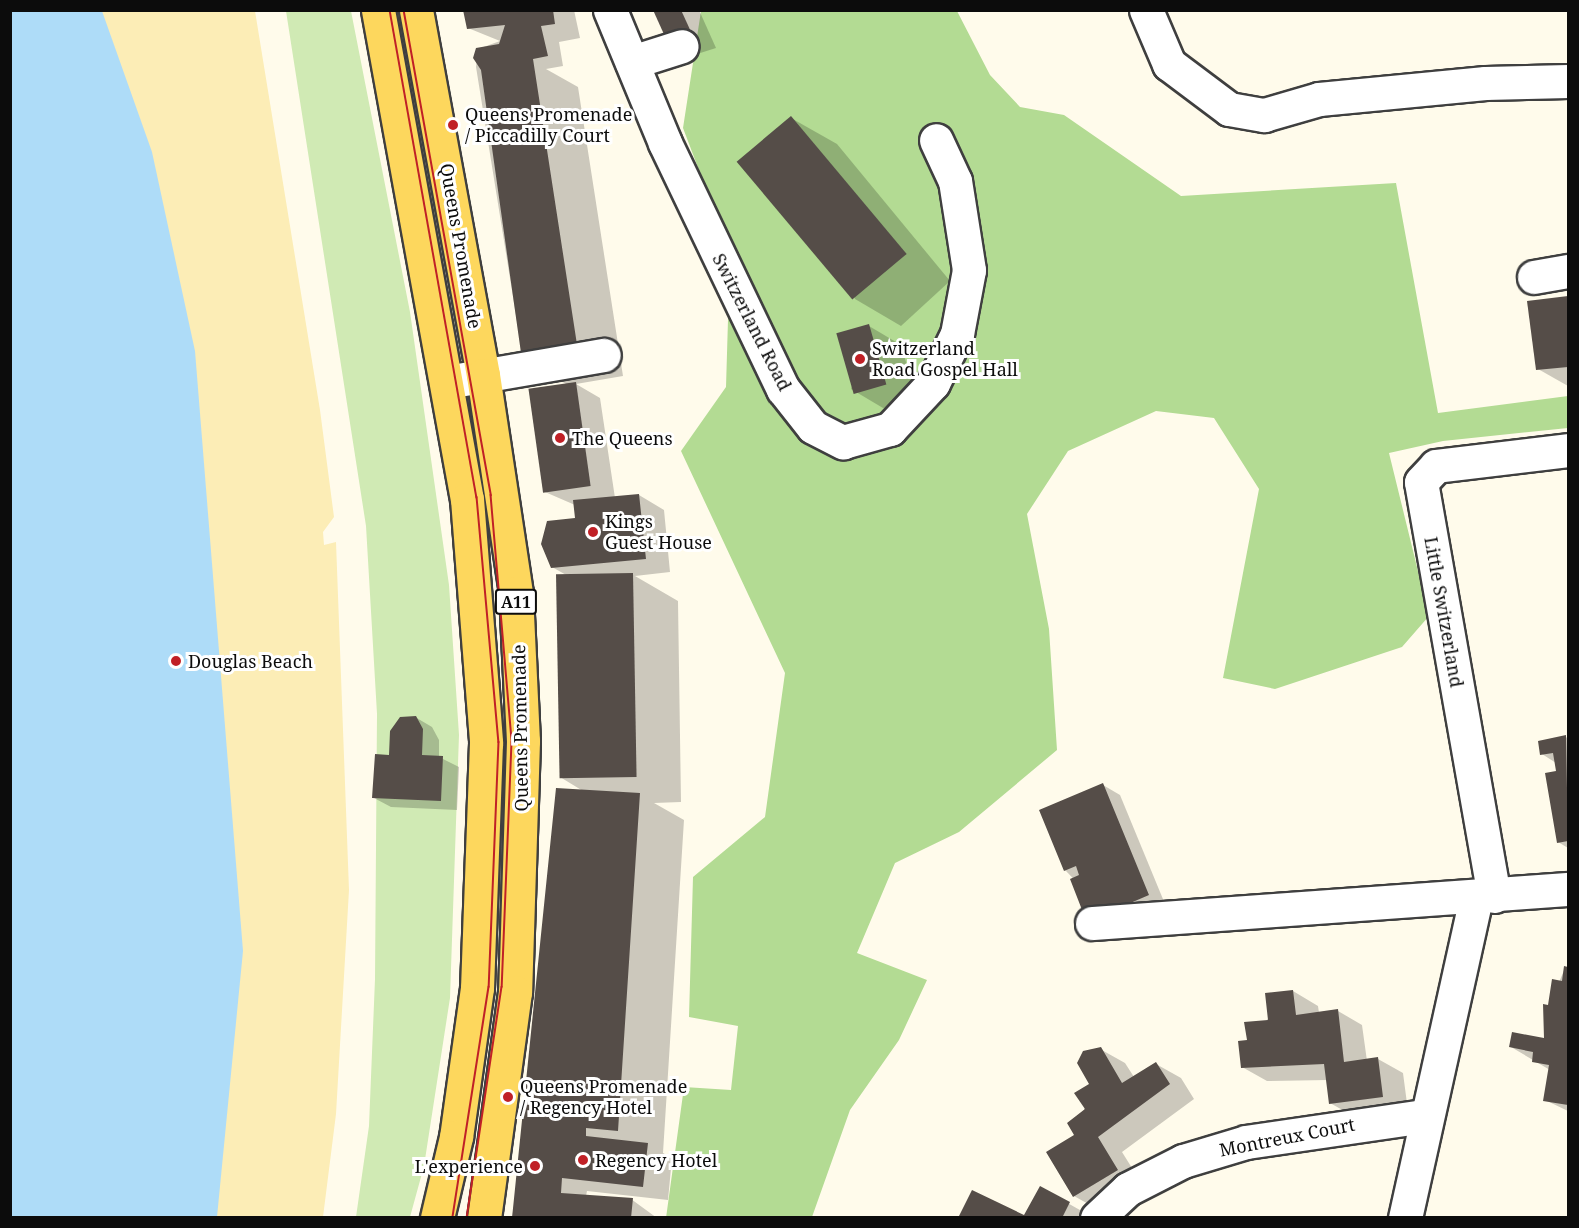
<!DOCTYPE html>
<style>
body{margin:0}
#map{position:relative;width:1579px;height:1228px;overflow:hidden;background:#fffbeb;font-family:"Noto Serif",serif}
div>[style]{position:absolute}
.green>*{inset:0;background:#d0eab4}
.forest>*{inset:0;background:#b3db93}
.sand>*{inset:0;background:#fcedb6}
.water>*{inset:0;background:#aedcf8}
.shadow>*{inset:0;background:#0003}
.building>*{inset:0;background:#554d48;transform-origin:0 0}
.roads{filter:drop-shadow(2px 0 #3f3f3f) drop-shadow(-2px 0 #3f3f3f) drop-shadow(0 2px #3f3f3f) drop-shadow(0 -2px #3f3f3f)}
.minor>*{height:33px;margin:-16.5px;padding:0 16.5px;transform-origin:16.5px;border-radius:16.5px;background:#fff}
.major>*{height:33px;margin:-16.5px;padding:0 16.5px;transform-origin:16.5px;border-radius:16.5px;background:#fdd75d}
.tram>*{height:1.5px;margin:-0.75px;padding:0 0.75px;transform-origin:0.75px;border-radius:0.75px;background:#c02026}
.dots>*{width:16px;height:16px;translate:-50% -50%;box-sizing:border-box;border:3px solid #fff;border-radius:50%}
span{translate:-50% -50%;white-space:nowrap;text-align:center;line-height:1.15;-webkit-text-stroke:6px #fff;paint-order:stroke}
.shield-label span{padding:2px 4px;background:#fff;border:2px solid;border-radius:4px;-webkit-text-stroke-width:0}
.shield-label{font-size:16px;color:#0c0c0c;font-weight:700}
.poi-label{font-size:18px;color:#0c0c0c}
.left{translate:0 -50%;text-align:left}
.right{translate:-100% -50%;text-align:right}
.street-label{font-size:18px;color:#0c0c0c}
.frame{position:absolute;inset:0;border:12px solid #0c0c0c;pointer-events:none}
</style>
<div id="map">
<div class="green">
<i style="clip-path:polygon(286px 11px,351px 11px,410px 312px,449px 585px,459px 735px,450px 998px,424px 1166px,410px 1217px,356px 1217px,369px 1126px,375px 979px,377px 714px,366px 526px)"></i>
</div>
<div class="forest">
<i style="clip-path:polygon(701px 11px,957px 11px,990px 75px,1020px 107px,1064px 115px,1181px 196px,1396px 183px,1438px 413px,1568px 396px,1568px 428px,1443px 441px,1389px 453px,1429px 616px,1402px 647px,1275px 689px,1223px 678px,1259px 489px,1214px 418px,1156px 411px,1068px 451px,1027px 514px,1049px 629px,1057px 750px,959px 832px,895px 863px,857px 953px,927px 980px,899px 1040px,850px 1110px,812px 1217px,666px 1218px,684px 1087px,731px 1090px,738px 1026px,689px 1017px,693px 877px,765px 817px,785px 673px,681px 451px,726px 387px,730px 252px,683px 128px)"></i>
</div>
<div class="sand">
<i style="clip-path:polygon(10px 11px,255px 11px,320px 410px,334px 517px,323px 532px,324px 545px,336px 542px,349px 890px,336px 1114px,323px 1217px,11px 1217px)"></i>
</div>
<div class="water">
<i style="clip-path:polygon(10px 11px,102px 11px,152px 152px,195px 351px,243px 951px,217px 1217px,11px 1217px)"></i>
</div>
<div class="shadow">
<i style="clip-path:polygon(465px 10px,574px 10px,580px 38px,559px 42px,563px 66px,546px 69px,578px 87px,623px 376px,576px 384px,600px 398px,615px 498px,639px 495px,664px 510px,670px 572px,635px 576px,678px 601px,681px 802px,654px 803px,684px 820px,663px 1153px,672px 1158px,668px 1200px,587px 1191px,586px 1196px,631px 1199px,657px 1218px,512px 1218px,583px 791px,560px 777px,568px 576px,552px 567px,576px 519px,575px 505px,545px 492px,568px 385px,523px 359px,476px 67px,478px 49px,500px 41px,468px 28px)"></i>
<i style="clip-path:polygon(655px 10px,699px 10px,716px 48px,694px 55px)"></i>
<i style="clip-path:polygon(791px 118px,837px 144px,950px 281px,901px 326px,855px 299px)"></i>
<i style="clip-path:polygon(1568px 297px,1568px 386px,1538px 369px,1529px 302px)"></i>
<i style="clip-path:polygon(869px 326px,901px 345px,918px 403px,883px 408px,851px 389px)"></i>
<i style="clip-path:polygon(415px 717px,432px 727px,439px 740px,439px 757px,459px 767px,457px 810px,391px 807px,374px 798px,390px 756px)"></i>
<i style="clip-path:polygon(1566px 737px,1568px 739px,1568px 848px,1558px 842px,1556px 763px,1542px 754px)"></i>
<i style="clip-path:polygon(1103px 785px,1120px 795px,1165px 904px,1117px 924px,1065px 870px)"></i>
<i style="clip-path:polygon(1565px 968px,1568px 968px,1568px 1111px,1545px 1100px,1550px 1070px,1511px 1047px,1545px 1039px,1549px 1006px)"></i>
<i style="clip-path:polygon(1293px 991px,1318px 1006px,1319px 1013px,1338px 1011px,1362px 1025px,1367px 1061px,1378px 1059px,1403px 1073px,1408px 1111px,1355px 1117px,1330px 1103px,1328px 1080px,1267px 1081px,1242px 1067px,1248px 1041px)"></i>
<i style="clip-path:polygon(1100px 1049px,1125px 1063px,1134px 1077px,1156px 1064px,1181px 1078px,1194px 1099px,1122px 1152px,1142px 1184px,1099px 1210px,1074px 1196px,1077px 1135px,1091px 1084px,1078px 1063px,1088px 1050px)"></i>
<i style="clip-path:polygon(1041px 1188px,1094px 1218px,960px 1218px,1024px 1217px)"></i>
</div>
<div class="building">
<i style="clip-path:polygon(463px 10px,553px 10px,555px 24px,541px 26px,548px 56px,533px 59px,578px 351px,522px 360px,481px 70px,473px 58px,476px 48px,499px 44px,505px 25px,467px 29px)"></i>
<i style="clip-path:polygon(653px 10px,681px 10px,692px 34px,667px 41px)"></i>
<i style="left:791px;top:116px;width:180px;height:71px;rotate:50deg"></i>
<i style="clip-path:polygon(1568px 296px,1568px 367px,1536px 370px,1527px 301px)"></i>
<i style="left:869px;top:324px;width:63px;height:34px;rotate:74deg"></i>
<i style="left:576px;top:382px;width:105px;height:48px;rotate:82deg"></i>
<i style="clip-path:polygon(639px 494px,646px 559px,551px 568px,541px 544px,547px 521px,575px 518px,573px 500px)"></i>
<i style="left:633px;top:573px;width:204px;height:77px;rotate:89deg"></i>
<i style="clip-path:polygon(416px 716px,423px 729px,422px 755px,443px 756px,441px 801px,372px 798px,375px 754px,389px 755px,390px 731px,400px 717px)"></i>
<i style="clip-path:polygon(1566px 735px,1568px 841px,1557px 843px,1545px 773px,1556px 771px,1553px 753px,1540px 755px,1538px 741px)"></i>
<i style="clip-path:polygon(1103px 783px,1149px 895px,1100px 916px,1084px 915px,1070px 879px,1079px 875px,1076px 866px,1064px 871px,1039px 810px)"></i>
<i style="clip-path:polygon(556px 788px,640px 793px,618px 1131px,586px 1128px,586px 1136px,648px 1143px,643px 1187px,562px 1178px,561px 1193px,633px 1198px,631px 1218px,512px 1218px)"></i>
<i style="clip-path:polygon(1564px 966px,1568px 967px,1568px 1105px,1543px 1101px,1549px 1065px,1532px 1062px,1533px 1052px,1509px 1047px,1512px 1032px,1544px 1038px,1543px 1004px,1548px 1005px,1552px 979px,1562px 981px)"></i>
<i style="clip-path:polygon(1293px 990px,1296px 1015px,1338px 1009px,1344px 1062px,1378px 1057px,1383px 1097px,1329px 1104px,1324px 1064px,1241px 1068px,1238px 1041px,1247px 1040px,1244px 1022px,1268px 1020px,1265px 993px)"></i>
<i style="clip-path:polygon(1101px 1047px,1122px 1083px,1156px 1062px,1170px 1084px,1098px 1137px,1118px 1170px,1073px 1197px,1046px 1152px,1074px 1135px,1067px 1123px,1085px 1109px,1074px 1093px,1089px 1084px,1077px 1063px,1083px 1051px)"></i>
<i style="clip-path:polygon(1040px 1186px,1070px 1202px,1062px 1218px,958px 1218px,972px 1190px,1024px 1215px)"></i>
</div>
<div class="roads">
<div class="minor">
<i style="left:610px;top:10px;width:144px;rotate:67.5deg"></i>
<i style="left:665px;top:143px;width:273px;rotate:64.4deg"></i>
<i style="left:783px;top:389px;width:48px;rotate:51.7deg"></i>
<i style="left:813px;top:427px;width:34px;rotate:27deg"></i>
<i style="left:843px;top:442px;width:49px;rotate:-15.5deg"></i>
<i style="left:890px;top:429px;width:63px;rotate:-46.9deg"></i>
<i style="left:933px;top:383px;width:55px;rotate:-63.9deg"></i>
<i style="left:957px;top:334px;width:65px;rotate:-79.4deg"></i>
<i style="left:969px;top:270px;width:90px;rotate:-98.9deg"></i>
<i style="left:955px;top:181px;width:45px;rotate:-114.9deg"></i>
<i style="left:1146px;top:10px;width:59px;rotate:66.9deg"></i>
<i style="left:1169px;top:64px;width:75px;rotate:36.9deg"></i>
<i style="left:1229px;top:109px;width:36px;rotate:10deg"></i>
<i style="left:1264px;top:115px;width:57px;rotate:-16.2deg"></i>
<i style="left:1319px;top:99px;width:167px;rotate:-5.5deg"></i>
<i style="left:1485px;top:83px;width:83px;rotate:-1.4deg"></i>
<i style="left:632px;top:62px;width:52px;rotate:-17.7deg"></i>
<i style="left:1534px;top:277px;width:35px;rotate:-10deg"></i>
<i style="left:447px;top:382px;width:159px;rotate:-9.8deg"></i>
<i style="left:1494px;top:896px;width:420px;rotate:-100deg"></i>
<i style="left:1421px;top:482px;width:22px;rotate:-47deg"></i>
<i style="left:1436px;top:466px;width:133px;rotate:-6.9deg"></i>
<i style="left:1092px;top:923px;width:477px;rotate:-4.1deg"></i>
<i style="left:1097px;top:1218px;width:42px;rotate:-43.1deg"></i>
<i style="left:1128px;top:1189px;width:62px;rotate:-27deg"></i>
<i style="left:1183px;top:1161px;width:66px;rotate:-16.8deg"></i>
<i style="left:1246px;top:1142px;width:180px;rotate:-8.3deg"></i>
<i style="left:1405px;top:1218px;width:327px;rotate:-77.5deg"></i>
</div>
<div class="major">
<i style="left:378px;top:10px;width:497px;rotate:79.7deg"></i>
<i style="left:467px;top:499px;width:245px;rotate:85.5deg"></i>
<i style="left:486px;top:743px;width:245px;rotate:92.1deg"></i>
<i style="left:477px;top:988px;width:150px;rotate:98deg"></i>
<i style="left:456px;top:1137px;width:83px;rotate:103.2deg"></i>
<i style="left:416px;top:10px;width:371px;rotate:79.6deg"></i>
<i style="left:483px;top:375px;width:220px;rotate:81.4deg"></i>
<i style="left:516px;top:593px;width:148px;rotate:87.3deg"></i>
<i style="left:523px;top:741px;width:251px;rotate:91.8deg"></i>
<i style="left:515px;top:992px;width:228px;rotate:97.8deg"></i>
</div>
</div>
<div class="tram">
<i style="left:390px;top:10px;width:495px;rotate:79.9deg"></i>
<i style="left:477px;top:497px;width:246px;rotate:84.9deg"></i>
<i style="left:499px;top:742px;width:245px;rotate:92.3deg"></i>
<i style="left:489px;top:987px;width:234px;rotate:98.9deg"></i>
<i style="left:404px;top:10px;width:493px;rotate:79.8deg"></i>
<i style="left:491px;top:495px;width:248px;rotate:85.1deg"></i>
<i style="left:512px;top:742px;width:245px;rotate:92.3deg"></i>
<i style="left:502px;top:987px;width:234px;rotate:98.6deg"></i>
</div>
<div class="dots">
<i style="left:453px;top:125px;background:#c02026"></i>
<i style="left:860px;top:359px;background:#c02026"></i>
<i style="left:560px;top:438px;background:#c02026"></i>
<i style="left:593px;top:532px;background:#c02026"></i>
<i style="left:176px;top:661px;background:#c02026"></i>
<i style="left:508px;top:1097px;background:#c02026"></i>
<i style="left:583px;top:1160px;background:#c02026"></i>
<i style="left:535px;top:1166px;background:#c02026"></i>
</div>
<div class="shield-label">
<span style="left:516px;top:602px">A11</span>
</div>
<div class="poi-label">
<span class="left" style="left:465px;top:125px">Queens Promenade<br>/ Piccadilly Court</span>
<span class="left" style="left:872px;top:359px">Switzerland<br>Road Gospel Hall</span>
<span class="left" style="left:572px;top:438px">The Queens</span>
<span class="left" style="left:605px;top:532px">Kings<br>Guest House</span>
<span class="left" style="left:188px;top:661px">Douglas Beach</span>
<span class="left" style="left:520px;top:1097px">Queens Promenade<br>/ Regency Hotel</span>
<span class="left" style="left:595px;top:1160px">Regency Hotel</span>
<span class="right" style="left:523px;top:1166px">L'experience</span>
</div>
<div class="street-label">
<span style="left:461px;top:246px;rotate:80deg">Queens Promenade</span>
<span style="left:752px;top:322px;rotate:63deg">Switzerland Road</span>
<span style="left:1444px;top:612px;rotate:80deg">Little Switzerland</span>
<span style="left:520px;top:728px;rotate:-91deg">Queens Promenade</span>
<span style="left:1287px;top:1137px;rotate:-11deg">Montreux Court</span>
</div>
<div class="frame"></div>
</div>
